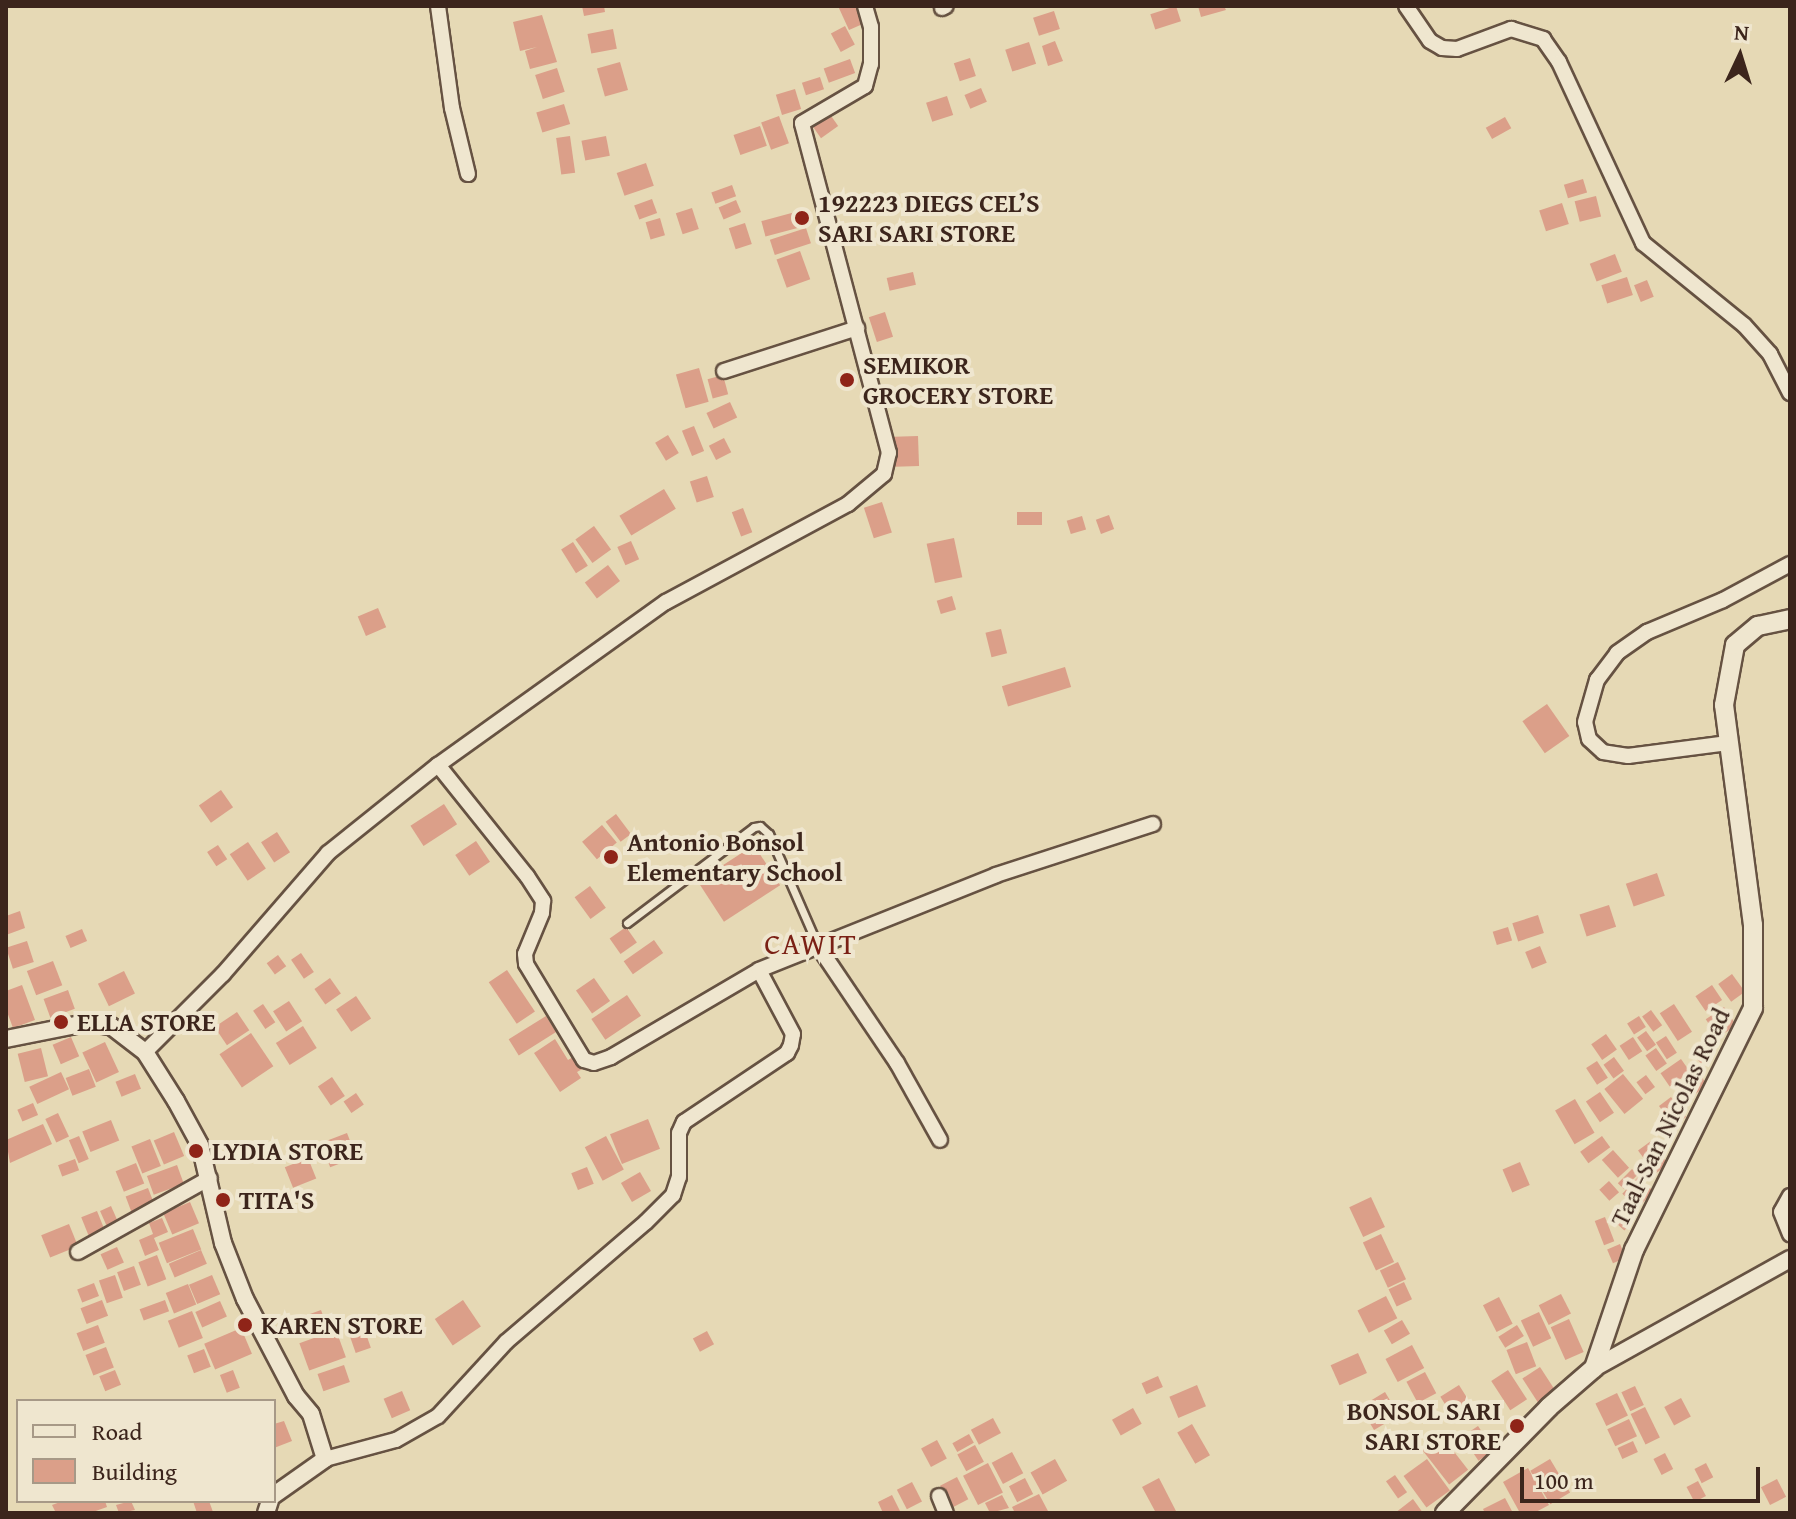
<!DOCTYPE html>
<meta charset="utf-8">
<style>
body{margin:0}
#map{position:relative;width:1796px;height:1519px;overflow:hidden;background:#e6d9b5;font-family:"Gentium Book Plus",serif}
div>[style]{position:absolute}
.building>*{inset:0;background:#db9f89;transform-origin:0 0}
.roads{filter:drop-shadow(2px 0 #665242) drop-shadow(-2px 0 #665242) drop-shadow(0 2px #665242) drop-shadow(0 -2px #665242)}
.service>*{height:7px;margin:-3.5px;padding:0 3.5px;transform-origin:3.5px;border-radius:3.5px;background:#efe6cf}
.minor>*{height:14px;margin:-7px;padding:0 7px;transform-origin:7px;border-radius:7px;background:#efe6cf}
.tertiary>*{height:16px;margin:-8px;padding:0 8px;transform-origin:8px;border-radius:8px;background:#efe6cf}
.secondary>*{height:18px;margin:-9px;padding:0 9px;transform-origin:9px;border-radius:9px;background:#efe6cf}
.dots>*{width:22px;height:22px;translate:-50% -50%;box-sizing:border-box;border:4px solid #efe6cf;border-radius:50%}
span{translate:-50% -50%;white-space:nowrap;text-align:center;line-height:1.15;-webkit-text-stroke:8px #efe6cf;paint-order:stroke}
.poi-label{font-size:26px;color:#3c251c;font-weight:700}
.left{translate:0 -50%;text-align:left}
.right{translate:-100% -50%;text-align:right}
.street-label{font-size:26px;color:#3c251c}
.quarter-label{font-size:30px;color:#7a1f14;letter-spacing:2px}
.frame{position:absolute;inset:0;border:8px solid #3c251c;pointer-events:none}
.legend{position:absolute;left:16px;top:1399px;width:260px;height:104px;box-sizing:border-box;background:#efe6cf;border:2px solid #a79987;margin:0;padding:10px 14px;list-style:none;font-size:24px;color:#3c251c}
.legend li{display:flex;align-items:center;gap:16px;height:40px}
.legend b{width:40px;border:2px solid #a79987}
.north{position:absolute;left:1700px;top:16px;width:80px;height:80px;-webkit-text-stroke:6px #efe6cf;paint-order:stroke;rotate:4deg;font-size:22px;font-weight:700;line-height:32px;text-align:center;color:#3c251c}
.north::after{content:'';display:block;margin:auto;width:28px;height:36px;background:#3c251c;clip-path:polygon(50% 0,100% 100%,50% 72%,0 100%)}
.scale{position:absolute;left:1520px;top:1467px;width:240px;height:36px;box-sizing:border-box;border:4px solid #3c251c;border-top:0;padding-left:10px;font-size:24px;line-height:28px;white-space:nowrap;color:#3c251c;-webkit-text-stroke:6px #efe6cf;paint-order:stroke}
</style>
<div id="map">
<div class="building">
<i style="clip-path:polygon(582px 6px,604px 6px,605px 12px,584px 16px)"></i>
<i style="clip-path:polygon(838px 6px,858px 6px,865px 23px,849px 30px)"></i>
<i style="left:1176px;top:6px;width:16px;height:27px;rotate:72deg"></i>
<i style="clip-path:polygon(1198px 6px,1224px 6px,1226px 10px,1201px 17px)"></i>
<i style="left:1054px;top:11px;width:19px;height:22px;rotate:72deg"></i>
<i style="clip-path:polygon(542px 15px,557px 62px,530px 69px,525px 51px,537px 47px,520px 51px,513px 22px)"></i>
<i style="left:845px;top:26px;width:21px;height:16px;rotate:62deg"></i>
<i style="left:613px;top:29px;width:20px;height:26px;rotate:79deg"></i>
<i style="clip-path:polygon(1055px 41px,1063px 61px,1048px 66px,1042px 46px)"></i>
<i style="left:1029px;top:42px;width:23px;height:25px;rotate:72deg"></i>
<i style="left:970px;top:58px;width:19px;height:17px;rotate:72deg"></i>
<i style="left:850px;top:59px;width:15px;height:28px;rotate:70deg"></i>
<i style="left:620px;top:62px;width:29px;height:24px;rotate:74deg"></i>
<i style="left:557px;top:68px;width:25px;height:23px;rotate:72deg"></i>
<i style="left:820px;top:77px;width:13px;height:19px;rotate:72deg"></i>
<i style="left:981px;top:88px;width:15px;height:18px;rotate:67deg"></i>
<i style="left:795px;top:89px;width:21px;height:20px;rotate:73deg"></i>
<i style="left:947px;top:96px;width:20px;height:22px;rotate:72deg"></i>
<i style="left:564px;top:104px;width:21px;height:29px;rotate:73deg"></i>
<i style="left:829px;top:113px;width:16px;height:21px;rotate:55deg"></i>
<i style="left:779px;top:116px;width:29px;height:19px;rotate:70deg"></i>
<i style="left:1505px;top:117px;width:13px;height:22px;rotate:61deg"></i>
<i style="left:760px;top:126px;width:21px;height:28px;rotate:71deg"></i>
<i style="left:570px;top:136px;width:37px;height:14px;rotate:82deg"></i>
<i style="left:606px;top:136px;width:20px;height:25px;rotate:79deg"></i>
<i style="left:646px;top:163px;width:24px;height:31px;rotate:71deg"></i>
<i style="left:1583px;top:179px;width:14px;height:20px;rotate:73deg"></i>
<i style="left:732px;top:185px;width:12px;height:22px;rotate:70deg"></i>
<i style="left:1596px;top:196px;width:21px;height:22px;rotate:76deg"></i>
<i style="left:652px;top:199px;width:15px;height:19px;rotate:70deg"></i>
<i style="left:736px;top:200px;width:13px;height:19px;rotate:67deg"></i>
<i style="left:1562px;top:203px;width:22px;height:24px;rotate:72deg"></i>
<i style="left:692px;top:208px;width:22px;height:17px;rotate:72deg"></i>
<i style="left:799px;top:211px;width:16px;height:39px;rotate:75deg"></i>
<i style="left:660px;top:218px;width:18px;height:15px;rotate:74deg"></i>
<i style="left:745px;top:223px;width:22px;height:17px;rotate:72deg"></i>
<i style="left:806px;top:228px;width:16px;height:38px;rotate:72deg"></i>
<i style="left:800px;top:251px;width:30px;height:25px;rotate:70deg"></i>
<i style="left:1615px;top:254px;width:19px;height:27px;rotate:69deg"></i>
<i style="left:913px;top:272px;width:13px;height:27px;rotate:77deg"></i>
<i style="left:1627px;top:277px;width:19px;height:27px;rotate:72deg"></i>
<i style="left:1647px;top:280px;width:18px;height:14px;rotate:68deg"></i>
<i style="left:885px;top:312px;width:26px;height:17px;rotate:72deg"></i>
<i style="left:699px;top:368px;width:35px;height:24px;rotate:74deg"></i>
<i style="left:723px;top:375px;width:20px;height:16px;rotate:75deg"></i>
<i style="left:730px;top:402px;width:17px;height:26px;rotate:65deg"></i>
<i style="left:694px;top:426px;width:27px;height:13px;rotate:68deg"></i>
<i style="left:668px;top:435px;width:21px;height:15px;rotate:59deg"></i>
<i style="left:918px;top:436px;width:30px;height:24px;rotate:88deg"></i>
<i style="left:724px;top:438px;width:16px;height:17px;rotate:63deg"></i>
<i style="left:707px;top:476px;width:22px;height:18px;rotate:72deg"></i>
<i style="left:664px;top:489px;width:23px;height:52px;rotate:59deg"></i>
<i style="left:882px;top:502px;width:32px;height:19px;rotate:72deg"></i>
<i style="left:743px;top:508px;width:26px;height:12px;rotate:69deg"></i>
<i style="left:1017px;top:512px;width:25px;height:13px"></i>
<i style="left:1109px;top:515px;width:15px;height:14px;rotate:70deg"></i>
<i style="left:1082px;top:516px;width:14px;height:16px;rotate:73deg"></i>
<i style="left:594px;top:526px;width:29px;height:23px;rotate:54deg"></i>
<i style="left:954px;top:538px;width:40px;height:28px;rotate:78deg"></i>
<i style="left:631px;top:541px;width:20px;height:15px;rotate:66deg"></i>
<i style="left:573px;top:542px;width:28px;height:14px;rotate:58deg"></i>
<i style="left:608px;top:565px;width:20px;height:29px;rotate:53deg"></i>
<i style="left:952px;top:596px;width:14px;height:16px;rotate:73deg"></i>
<i style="left:378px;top:608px;width:21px;height:22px;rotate:67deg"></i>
<i style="left:1001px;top:629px;width:25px;height:16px;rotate:76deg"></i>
<i style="left:1065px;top:667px;width:21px;height:66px;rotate:73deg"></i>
<i style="left:1547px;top:704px;width:39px;height:30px;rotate:55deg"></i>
<i style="left:221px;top:790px;width:21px;height:27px;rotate:55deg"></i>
<i style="left:444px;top:804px;width:24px;height:40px;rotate:57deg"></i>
<i style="left:616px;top:814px;width:25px;height:13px;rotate:53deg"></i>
<i style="left:602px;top:825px;width:23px;height:26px;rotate:50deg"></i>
<i style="left:277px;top:832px;width:24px;height:19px;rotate:57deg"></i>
<i style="left:476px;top:841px;width:25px;height:25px;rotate:56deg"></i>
<i style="left:248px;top:842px;width:32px;height:22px;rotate:56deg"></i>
<i style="left:218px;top:845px;width:17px;height:13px;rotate:57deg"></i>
<i style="left:754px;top:845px;width:48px;height:67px;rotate:57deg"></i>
<i style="left:1657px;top:873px;width:24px;height:33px;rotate:71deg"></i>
<i style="left:590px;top:886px;width:27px;height:19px;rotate:54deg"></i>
<i style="left:1609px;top:905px;width:23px;height:31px;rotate:72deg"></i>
<i style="clip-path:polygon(20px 911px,25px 928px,6px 935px,6px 916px)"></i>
<i style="left:1538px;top:915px;width:19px;height:27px;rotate:72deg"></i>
<i style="left:626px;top:927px;width:19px;height:20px;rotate:55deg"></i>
<i style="left:1508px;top:927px;width:14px;height:16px;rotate:73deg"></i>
<i style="left:82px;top:929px;width:13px;height:18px;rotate:67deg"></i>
<i style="left:654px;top:940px;width:16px;height:37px;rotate:55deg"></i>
<i style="left:27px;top:941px;width:22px;height:22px;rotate:72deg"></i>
<i style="left:1540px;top:946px;width:18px;height:16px;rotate:68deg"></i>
<i style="left:301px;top:953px;width:23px;height:12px;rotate:56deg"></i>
<i style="left:278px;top:955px;width:14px;height:14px;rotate:54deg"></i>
<i style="left:53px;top:961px;width:26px;height:28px;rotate:69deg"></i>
<i style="left:507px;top:970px;width:50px;height:22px;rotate:56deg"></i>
<i style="left:124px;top:971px;width:25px;height:29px;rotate:64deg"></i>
<i style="left:1732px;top:974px;width:22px;height:17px;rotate:54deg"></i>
<i style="left:330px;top:978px;width:19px;height:19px;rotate:55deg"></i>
<i style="left:594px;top:978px;width:28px;height:22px;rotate:55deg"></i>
<i style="clip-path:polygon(22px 985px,35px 1020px,13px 1028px,6px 1009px,6px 991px)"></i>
<i style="left:1712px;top:985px;width:18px;height:20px;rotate:56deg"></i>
<i style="left:68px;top:990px;width:20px;height:26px;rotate:70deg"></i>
<i style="left:627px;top:995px;width:25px;height:43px;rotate:56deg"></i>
<i style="left:356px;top:996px;width:27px;height:24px;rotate:56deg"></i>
<i style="left:289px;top:1001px;width:24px;height:19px;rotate:57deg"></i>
<i style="left:263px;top:1004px;width:22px;height:12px;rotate:56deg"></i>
<i style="left:1674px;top:1004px;width:33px;height:17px;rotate:57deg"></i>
<i style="left:1724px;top:1007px;width:22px;height:22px;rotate:56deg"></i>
<i style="left:1651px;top:1010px;width:19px;height:11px;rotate:54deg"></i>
<i style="left:237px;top:1012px;width:22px;height:27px;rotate:56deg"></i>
<i style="left:546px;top:1016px;width:19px;height:44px;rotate:58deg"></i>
<i style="left:1639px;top:1016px;width:13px;height:14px;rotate:58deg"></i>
<i style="left:303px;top:1026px;width:26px;height:32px;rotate:58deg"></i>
<i style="left:1646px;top:1031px;width:17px;height:11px;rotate:54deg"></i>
<i style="left:251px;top:1033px;width:40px;height:38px;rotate:56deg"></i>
<i style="left:1606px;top:1034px;width:19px;height:18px;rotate:55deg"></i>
<i style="left:1666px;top:1036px;width:20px;height:12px;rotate:57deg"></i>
<i style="left:71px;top:1037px;width:21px;height:20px;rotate:67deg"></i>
<i style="left:1633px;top:1037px;width:17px;height:16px;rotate:57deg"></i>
<i style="clip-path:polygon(555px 1039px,568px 1060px,578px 1054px,586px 1067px,577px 1072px,581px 1078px,560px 1092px,534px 1053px)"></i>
<i style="left:1703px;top:1041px;width:16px;height:16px;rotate:50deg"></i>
<i style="left:105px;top:1042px;width:33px;height:25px;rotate:65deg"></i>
<i style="left:41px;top:1048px;width:29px;height:24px;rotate:76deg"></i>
<i style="left:1656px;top:1048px;width:19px;height:13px;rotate:55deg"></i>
<i style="left:1614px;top:1057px;width:17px;height:13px;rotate:54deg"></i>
<i style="left:1681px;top:1059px;width:16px;height:25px;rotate:55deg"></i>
<i style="left:1597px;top:1061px;width:20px;height:13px;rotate:57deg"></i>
<i style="left:89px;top:1069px;width:19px;height:25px;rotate:69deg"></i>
<i style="left:61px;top:1072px;width:19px;height:35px;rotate:65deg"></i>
<i style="left:1697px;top:1072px;width:16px;height:20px;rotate:50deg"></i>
<i style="left:135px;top:1074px;width:16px;height:21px;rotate:68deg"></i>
<i style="left:1623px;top:1074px;width:32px;height:24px;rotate:51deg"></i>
<i style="left:1646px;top:1075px;width:15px;height:12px;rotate:53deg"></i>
<i style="left:332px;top:1077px;width:23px;height:17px;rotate:56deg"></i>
<i style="left:1600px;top:1092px;width:25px;height:17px;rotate:56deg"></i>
<i style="left:356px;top:1093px;width:14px;height:15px;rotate:56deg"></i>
<i style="left:1671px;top:1097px;width:25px;height:15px;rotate:53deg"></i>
<i style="left:1575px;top:1099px;width:39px;height:23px;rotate:60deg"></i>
<i style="left:33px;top:1103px;width:13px;height:17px;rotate:67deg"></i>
<i style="left:58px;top:1113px;width:26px;height:14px;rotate:65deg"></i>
<i style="left:648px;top:1119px;width:32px;height:41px;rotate:68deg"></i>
<i style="left:111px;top:1120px;width:22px;height:31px;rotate:68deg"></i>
<i style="clip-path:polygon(43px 1124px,52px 1144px,10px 1163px,6px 1140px)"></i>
<i style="left:174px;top:1132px;width:26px;height:22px;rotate:67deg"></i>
<i style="left:347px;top:1133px;width:26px;height:28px;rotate:69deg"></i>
<i style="left:79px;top:1136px;width:25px;height:11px;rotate:67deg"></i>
<i style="left:606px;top:1136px;width:38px;height:24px;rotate:62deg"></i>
<i style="left:1602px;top:1136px;width:14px;height:27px;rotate:54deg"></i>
<i style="left:150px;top:1139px;width:29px;height:20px;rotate:68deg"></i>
<i style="left:1651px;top:1141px;width:29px;height:16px;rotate:54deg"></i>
<i style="left:1613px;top:1150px;width:24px;height:15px;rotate:48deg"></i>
<i style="left:308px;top:1158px;width:22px;height:25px;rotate:68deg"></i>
<i style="left:75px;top:1159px;width:12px;height:18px;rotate:70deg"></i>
<i style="left:1520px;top:1162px;width:25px;height:19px;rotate:67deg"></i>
<i style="left:136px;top:1163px;width:22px;height:22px;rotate:68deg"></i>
<i style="left:177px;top:1165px;width:20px;height:32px;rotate:70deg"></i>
<i style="left:587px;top:1167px;width:18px;height:17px;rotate:68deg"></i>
<i style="left:1632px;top:1169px;width:8px;height:20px;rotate:45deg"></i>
<i style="left:640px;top:1172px;width:22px;height:22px;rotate:60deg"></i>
<i style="left:1638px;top:1177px;width:21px;height:23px;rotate:43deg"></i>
<i style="left:1609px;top:1181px;width:15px;height:13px;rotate:48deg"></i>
<i style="left:148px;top:1188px;width:17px;height:24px;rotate:69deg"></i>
<i style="left:1371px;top:1197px;width:33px;height:24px;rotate:65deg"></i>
<i style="left:190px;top:1202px;width:23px;height:29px;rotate:67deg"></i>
<i style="left:111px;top:1206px;width:20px;height:12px;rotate:66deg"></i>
<i style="left:1620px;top:1208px;width:18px;height:14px;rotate:41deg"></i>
<i style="left:97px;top:1211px;width:22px;height:17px;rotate:68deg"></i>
<i style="left:1605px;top:1217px;width:26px;height:11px;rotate:69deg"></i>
<i style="clip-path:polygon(162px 1218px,168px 1232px,154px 1238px,159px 1250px,145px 1256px,139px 1240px,153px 1234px,149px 1223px)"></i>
<i style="left:69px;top:1224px;width:24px;height:30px;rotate:68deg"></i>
<i style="left:193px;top:1229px;width:22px;height:37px;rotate:68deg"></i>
<i style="left:1381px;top:1234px;width:31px;height:20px;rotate:65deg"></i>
<i style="left:1620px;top:1244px;width:15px;height:14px;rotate:67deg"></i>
<i style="left:117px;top:1247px;width:17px;height:18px;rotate:66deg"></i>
<i style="left:201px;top:1250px;width:15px;height:35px;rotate:67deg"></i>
<i style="left:157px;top:1255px;width:26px;height:20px;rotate:69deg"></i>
<i style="left:1398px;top:1262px;width:19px;height:20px;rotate:65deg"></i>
<i style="left:134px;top:1266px;width:20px;height:18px;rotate:70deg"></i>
<i style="left:115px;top:1275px;width:24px;height:17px;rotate:71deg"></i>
<i style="left:212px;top:1275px;width:21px;height:25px;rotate:67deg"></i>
<i style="left:1404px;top:1282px;width:19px;height:17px;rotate:65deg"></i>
<i style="left:94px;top:1283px;width:14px;height:18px;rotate:69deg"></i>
<i style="left:188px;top:1284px;width:22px;height:24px;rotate:68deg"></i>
<i style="left:1561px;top:1294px;width:22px;height:25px;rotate:63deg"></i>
<i style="left:1386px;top:1296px;width:25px;height:32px;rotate:63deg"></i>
<i style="left:1499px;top:1297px;width:30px;height:18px;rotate:63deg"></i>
<i style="left:102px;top:1300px;width:17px;height:23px;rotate:69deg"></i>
<i style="left:165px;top:1300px;width:12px;height:27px;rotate:70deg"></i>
<i style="left:463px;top:1300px;width:32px;height:34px;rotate:56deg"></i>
<i style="left:220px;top:1301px;width:17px;height:27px;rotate:66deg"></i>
<i style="left:321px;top:1310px;width:12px;height:25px;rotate:70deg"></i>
<i style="left:192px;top:1311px;width:29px;height:26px;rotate:68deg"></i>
<i style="left:1539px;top:1312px;width:29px;height:20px;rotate:65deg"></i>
<i style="left:1569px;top:1319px;width:36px;height:20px;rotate:66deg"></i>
<i style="left:1402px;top:1320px;width:16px;height:21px;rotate:60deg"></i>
<i style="left:98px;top:1325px;width:19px;height:23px;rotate:69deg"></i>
<i style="left:1517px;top:1325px;width:13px;height:22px;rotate:58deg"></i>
<i style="left:241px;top:1328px;width:28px;height:40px;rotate:67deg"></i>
<i style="left:364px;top:1328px;width:21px;height:16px;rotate:71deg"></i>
<i style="left:336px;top:1330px;width:29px;height:39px;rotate:70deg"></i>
<i style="left:707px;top:1331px;width:15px;height:16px;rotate:62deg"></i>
<i style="left:1527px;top:1342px;width:26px;height:22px;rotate:69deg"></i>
<i style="left:1412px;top:1345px;width:26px;height:30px;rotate:62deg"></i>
<i style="left:106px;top:1347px;width:22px;height:22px;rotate:69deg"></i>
<i style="left:204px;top:1349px;width:19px;height:18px;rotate:69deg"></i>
<i style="left:1358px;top:1353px;width:22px;height:30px;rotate:66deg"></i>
<i style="left:344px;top:1365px;width:18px;height:28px;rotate:71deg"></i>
<i style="left:1540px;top:1367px;width:31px;height:21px;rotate:57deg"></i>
<i style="left:115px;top:1370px;width:16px;height:17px;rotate:68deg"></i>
<i style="left:233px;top:1370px;width:19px;height:14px;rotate:69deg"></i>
<i style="left:1508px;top:1370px;width:35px;height:20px;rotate:57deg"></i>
<i style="left:1425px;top:1372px;width:24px;height:21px;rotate:62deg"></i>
<i style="left:1158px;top:1376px;width:12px;height:18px;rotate:66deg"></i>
<i style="left:1197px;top:1385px;width:23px;height:30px;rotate:67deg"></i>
<i style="left:1459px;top:1385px;width:28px;height:22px;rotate:58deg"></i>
<i style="left:1635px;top:1386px;width:21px;height:15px;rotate:65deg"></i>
<i style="left:402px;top:1391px;width:21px;height:20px;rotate:67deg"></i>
<i style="left:1385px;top:1392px;width:27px;height:29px;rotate:59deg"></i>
<i style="left:1617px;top:1393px;width:25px;height:24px;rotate:64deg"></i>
<i style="left:1681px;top:1398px;width:21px;height:19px;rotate:62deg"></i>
<i style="left:1645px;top:1407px;width:34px;height:16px;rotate:64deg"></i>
<i style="left:1133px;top:1408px;width:18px;height:24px;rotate:61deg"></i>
<i style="left:993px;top:1418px;width:17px;height:25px;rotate:62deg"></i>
<i style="left:1629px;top:1419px;width:19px;height:24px;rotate:65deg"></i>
<i style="clip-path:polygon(284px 1421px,292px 1441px,274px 1448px,274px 1424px)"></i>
<i style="left:1192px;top:1424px;width:36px;height:17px;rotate:60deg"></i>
<i style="left:1478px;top:1426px;width:29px;height:19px;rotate:56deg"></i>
<i style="left:969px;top:1434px;width:10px;height:19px;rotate:61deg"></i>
<i style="left:1441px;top:1435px;width:44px;height:24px;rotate:52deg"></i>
<i style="left:937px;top:1440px;width:21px;height:18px;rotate:62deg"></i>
<i style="left:1633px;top:1441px;width:12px;height:17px;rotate:66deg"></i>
<i style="left:975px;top:1445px;width:19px;height:20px;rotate:62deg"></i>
<i style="left:1012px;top:1452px;width:24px;height:23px;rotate:62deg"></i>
<i style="left:1665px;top:1453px;width:18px;height:13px;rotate:63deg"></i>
<i style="left:1055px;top:1459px;width:25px;height:28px;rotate:61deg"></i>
<i style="left:1427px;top:1459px;width:39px;height:29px;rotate:54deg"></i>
<i style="left:1550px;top:1459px;width:39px;height:23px;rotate:59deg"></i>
<i style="left:988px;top:1463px;width:33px;height:28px;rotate:63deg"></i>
<i style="left:1706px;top:1463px;width:16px;height:13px;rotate:63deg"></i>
<i style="clip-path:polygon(1528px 1468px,1549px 1505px,1534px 1513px,1520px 1513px,1503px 1482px)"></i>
<i style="left:1395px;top:1475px;width:21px;height:11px;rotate:55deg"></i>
<i style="left:957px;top:1477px;width:25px;height:19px;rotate:63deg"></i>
<i style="left:1025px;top:1478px;width:18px;height:18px;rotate:63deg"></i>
<i style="clip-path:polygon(1159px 1478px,1177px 1513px,1156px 1513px,1142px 1487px)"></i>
<i style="left:1777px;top:1479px;width:20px;height:18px;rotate:63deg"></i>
<i style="left:1698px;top:1481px;width:17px;height:13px;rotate:62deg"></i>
<i style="left:912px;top:1482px;width:22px;height:17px;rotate:63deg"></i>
<i style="clip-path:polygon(1039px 1494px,1049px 1513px,1015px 1513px,1012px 1507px)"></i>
<i style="clip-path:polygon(892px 1495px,901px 1513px,883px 1513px,878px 1502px)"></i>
<i style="clip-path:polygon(1002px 1495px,1009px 1508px,990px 1513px,985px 1503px)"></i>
<i style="clip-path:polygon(1505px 1498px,1513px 1513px,1485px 1513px,1483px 1509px)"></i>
<i style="clip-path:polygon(1413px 1499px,1423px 1513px,1395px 1513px)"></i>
<i style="clip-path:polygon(63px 1501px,105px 1501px,107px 1507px,90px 1513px,56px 1513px,52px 1505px)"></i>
<i style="clip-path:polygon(131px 1501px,135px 1510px,119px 1513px,116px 1505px)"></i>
<i style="clip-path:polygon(193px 1501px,209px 1501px,213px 1512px,197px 1513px)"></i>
</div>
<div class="roads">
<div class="service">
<i style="left:627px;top:923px;width:159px;rotate:-37.1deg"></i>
<i style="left:754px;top:827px;width:6px;rotate:-9deg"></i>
<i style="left:760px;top:826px;width:12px;rotate:42deg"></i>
<i style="left:769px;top:834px;width:122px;rotate:66.4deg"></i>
</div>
<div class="minor">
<i style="left:438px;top:6px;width:103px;rotate:82.2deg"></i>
<i style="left:452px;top:108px;width:68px;rotate:76.4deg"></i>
<i style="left:1406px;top:6px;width:42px;rotate:55.6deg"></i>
<i style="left:1430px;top:41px;width:14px;rotate:30deg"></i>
<i style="left:1442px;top:48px;width:15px;rotate:4deg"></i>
<i style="left:1457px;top:49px;width:58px;rotate:-20.3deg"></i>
<i style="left:1511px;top:29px;width:34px;rotate:17deg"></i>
<i style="left:1543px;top:39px;width:28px;rotate:55deg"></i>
<i style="left:1559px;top:62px;width:200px;rotate:65.1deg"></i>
<i style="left:1643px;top:243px;width:130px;rotate:39.1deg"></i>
<i style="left:1744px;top:325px;width:39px;rotate:48deg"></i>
<i style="left:1770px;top:354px;width:44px;rotate:62.9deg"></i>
<i style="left:942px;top:8px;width:4px;rotate:-27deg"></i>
<i style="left:724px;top:371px;width:140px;rotate:-17.9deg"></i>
<i style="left:1728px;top:743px;width:101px;rotate:172.6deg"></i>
<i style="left:1628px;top:756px;width:25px;rotate:-171deg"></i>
<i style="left:1603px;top:752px;width:19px;rotate:-137deg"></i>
<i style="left:1589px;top:739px;width:17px;rotate:-103deg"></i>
<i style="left:1585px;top:722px;width:44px;rotate:-74.1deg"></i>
<i style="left:1597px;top:680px;width:34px;rotate:-53deg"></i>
<i style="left:1617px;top:653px;width:37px;rotate:-35deg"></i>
<i style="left:1647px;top:632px;width:82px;rotate:-22.8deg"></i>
<i style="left:1723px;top:600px;width:76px;rotate:-28.2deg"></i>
<i style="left:438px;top:765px;width:142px;rotate:51.3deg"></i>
<i style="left:527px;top:876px;width:30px;rotate:57deg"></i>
<i style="left:543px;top:901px;width:12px;rotate:95deg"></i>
<i style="left:542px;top:913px;width:44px;rotate:112.5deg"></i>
<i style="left:525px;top:954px;width:10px;rotate:84deg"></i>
<i style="left:526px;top:964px;width:112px;rotate:58.9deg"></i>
<i style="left:584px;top:1060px;width:10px;rotate:17deg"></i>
<i style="left:594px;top:1063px;width:18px;rotate:-19deg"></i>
<i style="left:611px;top:1057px;width:172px;rotate:-30.4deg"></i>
<i style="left:759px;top:970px;width:255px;rotate:-21.8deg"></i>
<i style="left:996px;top:875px;width:165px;rotate:-18deg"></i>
<i style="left:818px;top:946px;width:141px;rotate:56deg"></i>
<i style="left:897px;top:1063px;width:88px;rotate:60.8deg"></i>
<i style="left:145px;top:1052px;width:110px;rotate:-45deg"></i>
<i style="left:223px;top:974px;width:160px;rotate:-49deg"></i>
<i style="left:328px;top:853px;width:141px;rotate:-38.7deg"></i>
<i style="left:438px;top:765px;width:280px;rotate:-35.6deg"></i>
<i style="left:666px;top:602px;width:207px;rotate:-28.3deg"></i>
<i style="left:848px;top:504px;width:47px;rotate:-39.8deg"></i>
<i style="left:884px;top:474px;width:22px;rotate:-77deg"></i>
<i style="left:889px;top:453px;width:341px;rotate:-104.8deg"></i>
<i style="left:802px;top:123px;width:73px;rotate:-30.4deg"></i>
<i style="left:865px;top:86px;width:23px;rotate:-75deg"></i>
<i style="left:871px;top:64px;width:37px;rotate:-90deg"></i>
<i style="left:871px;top:27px;width:22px;rotate:-106deg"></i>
<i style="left:1790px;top:1196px;width:18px;rotate:119deg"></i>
<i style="left:1781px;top:1212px;width:24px;rotate:68deg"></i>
<i style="left:78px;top:1252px;width:151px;rotate:-29.3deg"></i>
<i style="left:325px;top:1459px;width:73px;rotate:-15deg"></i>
<i style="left:396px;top:1440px;width:48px;rotate:-29.7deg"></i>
<i style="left:438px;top:1416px;width:100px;rotate:-47.4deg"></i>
<i style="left:506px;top:1342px;width:184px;rotate:-40.6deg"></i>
<i style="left:646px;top:1222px;width:38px;rotate:-45deg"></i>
<i style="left:673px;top:1195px;width:19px;rotate:-72deg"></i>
<i style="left:679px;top:1177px;width:44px;rotate:-90deg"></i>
<i style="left:679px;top:1133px;width:12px;rotate:-66deg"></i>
<i style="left:684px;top:1122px;width:124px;rotate:-33.8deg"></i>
<i style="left:787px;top:1053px;width:9px;rotate:-63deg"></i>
<i style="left:791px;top:1045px;width:11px;rotate:-80deg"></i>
<i style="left:793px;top:1034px;width:72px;rotate:-118deg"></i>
<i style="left:939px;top:1496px;width:18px;rotate:68deg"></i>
</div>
<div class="tertiary">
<i style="left:6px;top:1039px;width:82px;rotate:-11.3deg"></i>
<i style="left:86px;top:1023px;width:25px;rotate:7deg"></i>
<i style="left:111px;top:1026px;width:43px;rotate:37.4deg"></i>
<i style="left:145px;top:1052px;width:58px;rotate:57.7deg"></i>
<i style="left:176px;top:1101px;width:50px;rotate:61.4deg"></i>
<i style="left:200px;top:1145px;width:101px;rotate:76.8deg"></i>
<i style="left:223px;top:1243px;width:60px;rotate:68.6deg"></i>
<i style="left:245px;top:1299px;width:110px;rotate:62.3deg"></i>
<i style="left:296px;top:1396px;width:23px;rotate:50deg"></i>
<i style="left:311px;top:1414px;width:47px;rotate:72.7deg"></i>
<i style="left:325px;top:1459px;width:62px;rotate:144.8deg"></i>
<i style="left:1594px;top:1368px;width:224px;rotate:-29.1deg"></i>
<i style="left:266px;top:1513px;width:13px;rotate:-72deg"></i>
</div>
<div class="secondary">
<i style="left:1445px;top:1513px;width:148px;rotate:-45.5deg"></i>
<i style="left:1549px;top:1407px;width:60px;rotate:-40.9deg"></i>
<i style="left:1594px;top:1368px;width:125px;rotate:-71.3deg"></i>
<i style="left:1634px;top:1250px;width:270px;rotate:-63.8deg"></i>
<i style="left:1753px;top:1008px;width:83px;rotate:-90deg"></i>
<i style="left:1753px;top:925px;width:222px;rotate:-97.5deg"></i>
<i style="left:1724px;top:705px;width:61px;rotate:-79.6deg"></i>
<i style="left:1735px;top:645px;width:30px;rotate:-40deg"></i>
<i style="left:1758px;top:626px;width:33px;rotate:-12deg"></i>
</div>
</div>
<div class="dots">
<i style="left:802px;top:218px;background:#8f2418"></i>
<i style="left:847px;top:380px;background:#8f2418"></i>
<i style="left:611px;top:857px;background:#8f2418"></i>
<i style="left:61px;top:1022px;background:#8f2418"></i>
<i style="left:196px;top:1151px;background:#8f2418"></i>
<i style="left:223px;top:1200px;background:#8f2418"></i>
<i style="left:245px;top:1325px;background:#8f2418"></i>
<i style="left:1517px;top:1426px;background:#8f2418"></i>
</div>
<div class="poi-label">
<span class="left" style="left:818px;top:218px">192223 DIEGS CEL’S<br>SARI SARI STORE</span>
<span class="left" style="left:863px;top:380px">SEMIKOR<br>GROCERY STORE</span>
<span class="left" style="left:627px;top:857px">Antonio Bonsol<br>Elementary School</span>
<span class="left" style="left:77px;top:1022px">ELLA STORE</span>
<span class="left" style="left:212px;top:1151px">LYDIA STORE</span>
<span class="left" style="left:239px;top:1200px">TITA'S</span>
<span class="left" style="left:261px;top:1325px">KAREN STORE</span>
<span class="right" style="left:1501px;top:1426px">BONSOL SARI<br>SARI STORE</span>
</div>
<div class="street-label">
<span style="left:1670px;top:1117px;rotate:-64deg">Taal-San Nicolas Road</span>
</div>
<div class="quarter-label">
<span style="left:811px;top:943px">CAWIT</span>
</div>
<div class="frame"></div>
<ul class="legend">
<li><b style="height:10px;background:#efe6cf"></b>Road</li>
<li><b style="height:22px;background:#db9f89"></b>Building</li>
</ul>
<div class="north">N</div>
<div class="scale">100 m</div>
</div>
